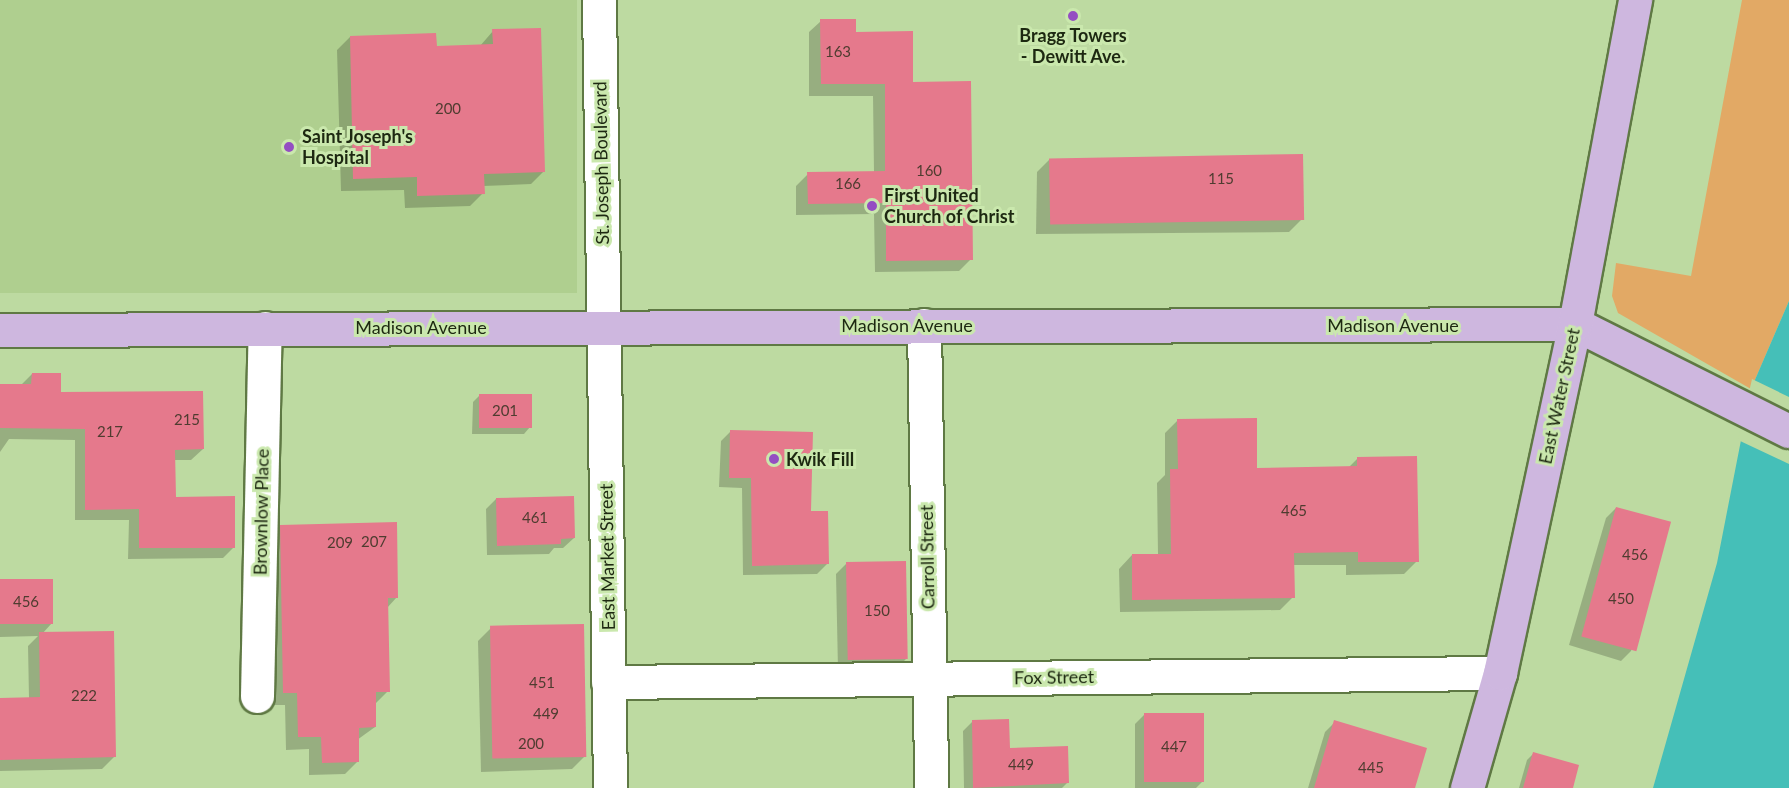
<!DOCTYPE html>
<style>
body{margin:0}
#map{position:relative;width:1789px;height:788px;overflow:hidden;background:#bddaa1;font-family:Lato,sans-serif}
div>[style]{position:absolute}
.built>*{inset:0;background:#afcf8f;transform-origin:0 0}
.green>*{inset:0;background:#e2a965}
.water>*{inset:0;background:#45bfb8}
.pier>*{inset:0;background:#bddaa1}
.shadow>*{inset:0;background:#0003}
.building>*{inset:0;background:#e5798c;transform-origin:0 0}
.roads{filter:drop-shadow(2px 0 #5f7944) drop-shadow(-2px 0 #5f7944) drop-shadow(0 2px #5f7944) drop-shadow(0 -2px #5f7944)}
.minor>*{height:33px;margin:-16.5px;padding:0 16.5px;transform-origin:16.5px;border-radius:16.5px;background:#fff}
.major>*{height:33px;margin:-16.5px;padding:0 16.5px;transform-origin:16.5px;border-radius:16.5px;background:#ceb7df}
.dots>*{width:16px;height:16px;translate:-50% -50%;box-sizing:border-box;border:3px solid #cae8ad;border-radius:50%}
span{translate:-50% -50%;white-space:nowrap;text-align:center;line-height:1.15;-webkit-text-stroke:6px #cae8ad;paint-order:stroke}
.number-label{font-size:15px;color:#4f3c30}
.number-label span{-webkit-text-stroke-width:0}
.poi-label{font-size:18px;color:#1d2811;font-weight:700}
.left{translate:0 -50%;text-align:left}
.street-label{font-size:18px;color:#1d2811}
</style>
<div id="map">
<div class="built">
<i style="left:0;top:0;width:577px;height:293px"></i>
</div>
<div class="green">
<i style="clip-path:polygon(1742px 0,1789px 0,1789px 301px,1751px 389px,1618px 313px,1612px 296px,1616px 263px,1691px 276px)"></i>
</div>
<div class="water">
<i style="clip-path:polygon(1789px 301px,1789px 788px,1653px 788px,1717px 563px,1751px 389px)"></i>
</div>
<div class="pier">
<i style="clip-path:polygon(1752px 379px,1789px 397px,1789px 464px,1738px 440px)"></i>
</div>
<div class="shadow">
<i style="clip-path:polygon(821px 21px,855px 33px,912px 83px,971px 259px,959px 271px,875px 272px,874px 214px,796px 215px,796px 186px,808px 174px,874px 173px,873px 96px,809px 96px,809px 32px)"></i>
<i style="clip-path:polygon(493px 31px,544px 171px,531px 184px,483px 186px,483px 193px,470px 206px,405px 208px,404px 190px,341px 191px,337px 50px,350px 37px,435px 47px,480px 46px)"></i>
<i style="clip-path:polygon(1050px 159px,1302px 219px,1289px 232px,1036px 234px,1037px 172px)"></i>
<i style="clip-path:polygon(32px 374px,59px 394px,203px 449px,191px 460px,174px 460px,174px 498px,234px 547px,223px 558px,128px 559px,129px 520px,75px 520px,75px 440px,9px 439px,0 452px,0 386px,21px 385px)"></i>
<i style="clip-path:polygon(479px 396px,530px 427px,524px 434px,472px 434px,473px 402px)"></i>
<i style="clip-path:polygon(1178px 420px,1256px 470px,1348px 468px,1358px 458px,1417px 561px,1404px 574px,1346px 575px,1346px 565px,1293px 565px,1293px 597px,1280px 610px,1120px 612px,1119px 569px,1132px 555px,1158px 555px,1157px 483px,1165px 475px,1165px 433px)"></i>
<i style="clip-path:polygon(731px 431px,809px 512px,827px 564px,817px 574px,743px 575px,742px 488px,719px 487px,721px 441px)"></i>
<i style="clip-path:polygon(496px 499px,574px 538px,563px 548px,554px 548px,549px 554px,487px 555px,486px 509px)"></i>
<i style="clip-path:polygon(1616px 508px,1669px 524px,1631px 651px,1621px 661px,1569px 645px,1606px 518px)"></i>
<i style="clip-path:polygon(280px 526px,397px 597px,387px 608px,388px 691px,375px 704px,375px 727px,357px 740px,358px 761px,345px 774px,309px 775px,309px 749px,286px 750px,285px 705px,271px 705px,267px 540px)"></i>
<i style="clip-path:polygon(846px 564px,906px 659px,896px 669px,838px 670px,836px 574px)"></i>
<i style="clip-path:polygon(0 582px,52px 623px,42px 634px,114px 757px,102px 769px,0 771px,0 699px,29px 698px,28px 646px,38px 636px,0 637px)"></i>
<i style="clip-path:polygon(491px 628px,585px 756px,572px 769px,481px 772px,478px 641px)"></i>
<i style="clip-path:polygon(1145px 714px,1203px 781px,1196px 788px,1135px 788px,1135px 724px)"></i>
<i style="clip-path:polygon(973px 721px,1008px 749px,1067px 783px,1062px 788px,964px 788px,963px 731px)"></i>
<i style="clip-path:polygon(1335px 722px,1414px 788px,1308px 788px,1325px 732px)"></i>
<i style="clip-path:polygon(1534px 753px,1571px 788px,1519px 788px,1527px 760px)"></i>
</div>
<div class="building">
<i style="clip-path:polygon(820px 19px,856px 19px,856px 32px,913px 31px,913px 82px,971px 81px,973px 260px,886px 261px,886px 203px,808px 204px,807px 172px,885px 171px,885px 84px,821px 84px)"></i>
<i style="clip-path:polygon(541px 28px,545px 172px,484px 174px,485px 194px,417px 196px,417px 177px,353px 179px,350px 36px,436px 33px,437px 46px,493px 44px,492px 29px)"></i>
<i style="left:1303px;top:154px;width:66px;height:254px;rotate:89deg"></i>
<i style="clip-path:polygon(32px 373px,61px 373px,61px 392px,203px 391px,204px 449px,175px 450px,176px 497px,235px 496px,235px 548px,139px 548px,139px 509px,85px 510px,85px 429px,0 428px,0 384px,31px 384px)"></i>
<i style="left:479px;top:394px;width:53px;height:34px"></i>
<i style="clip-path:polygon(1257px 418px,1257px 468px,1357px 466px,1357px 457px,1417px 456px,1419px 562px,1358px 562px,1358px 552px,1294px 553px,1295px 598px,1132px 600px,1132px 554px,1171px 554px,1170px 469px,1178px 469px,1177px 419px)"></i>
<i style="clip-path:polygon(730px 430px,813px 432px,811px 511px,828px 511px,829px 564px,752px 566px,751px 478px,729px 478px)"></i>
<i style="clip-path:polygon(574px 496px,575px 538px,561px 539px,561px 544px,497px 546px,496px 498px)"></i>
<i style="left:1616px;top:507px;width:57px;height:134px;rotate:15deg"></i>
<i style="clip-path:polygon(397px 522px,398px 598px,388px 598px,390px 692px,376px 692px,376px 727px,359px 728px,359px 762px,322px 763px,321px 737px,298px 737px,297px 693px,283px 693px,280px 525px)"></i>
<i style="left:906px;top:561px;width:98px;height:60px;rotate:89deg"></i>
<i style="left:53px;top:579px;width:45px;height:53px;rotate:90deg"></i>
<i style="left:584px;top:624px;width:133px;height:94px;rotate:89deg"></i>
<i style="clip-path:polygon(114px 631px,116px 757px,0 760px,0 698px,40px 697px,39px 632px)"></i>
<i style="left:1144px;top:713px;width:60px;height:69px"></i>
<i style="clip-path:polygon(1009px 719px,1010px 748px,1068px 746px,1069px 783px,973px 788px,972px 720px)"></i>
<i style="clip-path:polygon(1334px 720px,1427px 748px,1415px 788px,1314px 788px)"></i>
<i style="clip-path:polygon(1533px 752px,1579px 765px,1573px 788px,1523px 788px)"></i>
</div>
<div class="roads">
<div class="minor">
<i style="left:599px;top:0;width:788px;rotate:89.2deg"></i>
<i style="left:924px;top:325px;width:463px;rotate:89.1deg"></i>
<i style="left:608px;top:682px;width:892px;rotate:-0.58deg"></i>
<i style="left:257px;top:696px;width:368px;rotate:-88.8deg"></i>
</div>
<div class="major">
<i style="left:0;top:330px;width:1575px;rotate:-0.22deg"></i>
<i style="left:1575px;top:324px;width:239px;rotate:26.6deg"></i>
<i style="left:1467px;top:788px;width:120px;rotate:-74deg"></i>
<i style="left:1500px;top:673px;width:357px;rotate:-77.9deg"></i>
<i style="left:1575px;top:324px;width:330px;rotate:-79.5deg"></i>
</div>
</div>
<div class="dots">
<i style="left:1073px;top:16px;background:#944ec2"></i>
<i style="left:289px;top:147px;background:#944ec2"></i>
<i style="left:872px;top:206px;background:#944ec2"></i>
<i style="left:774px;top:459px;background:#944ec2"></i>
</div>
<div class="number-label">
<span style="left:838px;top:52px">163</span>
<span style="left:448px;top:109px">200</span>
<span style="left:929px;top:171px">160</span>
<span style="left:1221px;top:179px">115</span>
<span style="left:848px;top:184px">166</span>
<span style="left:505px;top:411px">201</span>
<span style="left:187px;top:420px">215</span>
<span style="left:110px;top:432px">217</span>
<span style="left:1294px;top:511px">465</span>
<span style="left:535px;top:518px">461</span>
<span style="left:374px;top:542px">207</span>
<span style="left:340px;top:543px">209</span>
<span style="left:1635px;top:555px">456</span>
<span style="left:1621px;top:599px">450</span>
<span style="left:26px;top:602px">456</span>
<span style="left:877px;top:611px">150</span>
<span style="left:542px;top:683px">451</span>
<span style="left:84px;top:696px">222</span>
<span style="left:546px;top:714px">449</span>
<span style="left:531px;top:744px">200</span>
<span style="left:1174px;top:747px">447</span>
<span style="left:1021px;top:765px">449</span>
<span style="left:1371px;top:768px">445</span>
</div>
<div class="poi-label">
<span style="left:1073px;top:46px">Bragg Towers<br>- Dewitt Ave.</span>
<span class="left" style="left:302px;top:147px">Saint Joseph's<br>Hospital</span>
<span class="left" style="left:884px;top:206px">First United<br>Church of Christ</span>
<span class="left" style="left:786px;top:459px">Kwik Fill</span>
</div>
<div class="street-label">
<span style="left:601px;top:163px;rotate:-91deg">St. Joseph Boulevard</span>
<span style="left:907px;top:325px">Madison Avenue</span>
<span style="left:1393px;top:325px">Madison Avenue</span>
<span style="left:421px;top:327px">Madison Avenue</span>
<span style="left:1559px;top:396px;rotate:-78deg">East Water Street</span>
<span style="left:261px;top:512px;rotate:-89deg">Brownlow Place</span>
<span style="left:607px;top:557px;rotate:-91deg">East Market Street</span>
<span style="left:927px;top:557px;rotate:-91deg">Carroll Street</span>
<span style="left:1054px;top:677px;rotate:-1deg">Fox Street</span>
</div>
</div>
